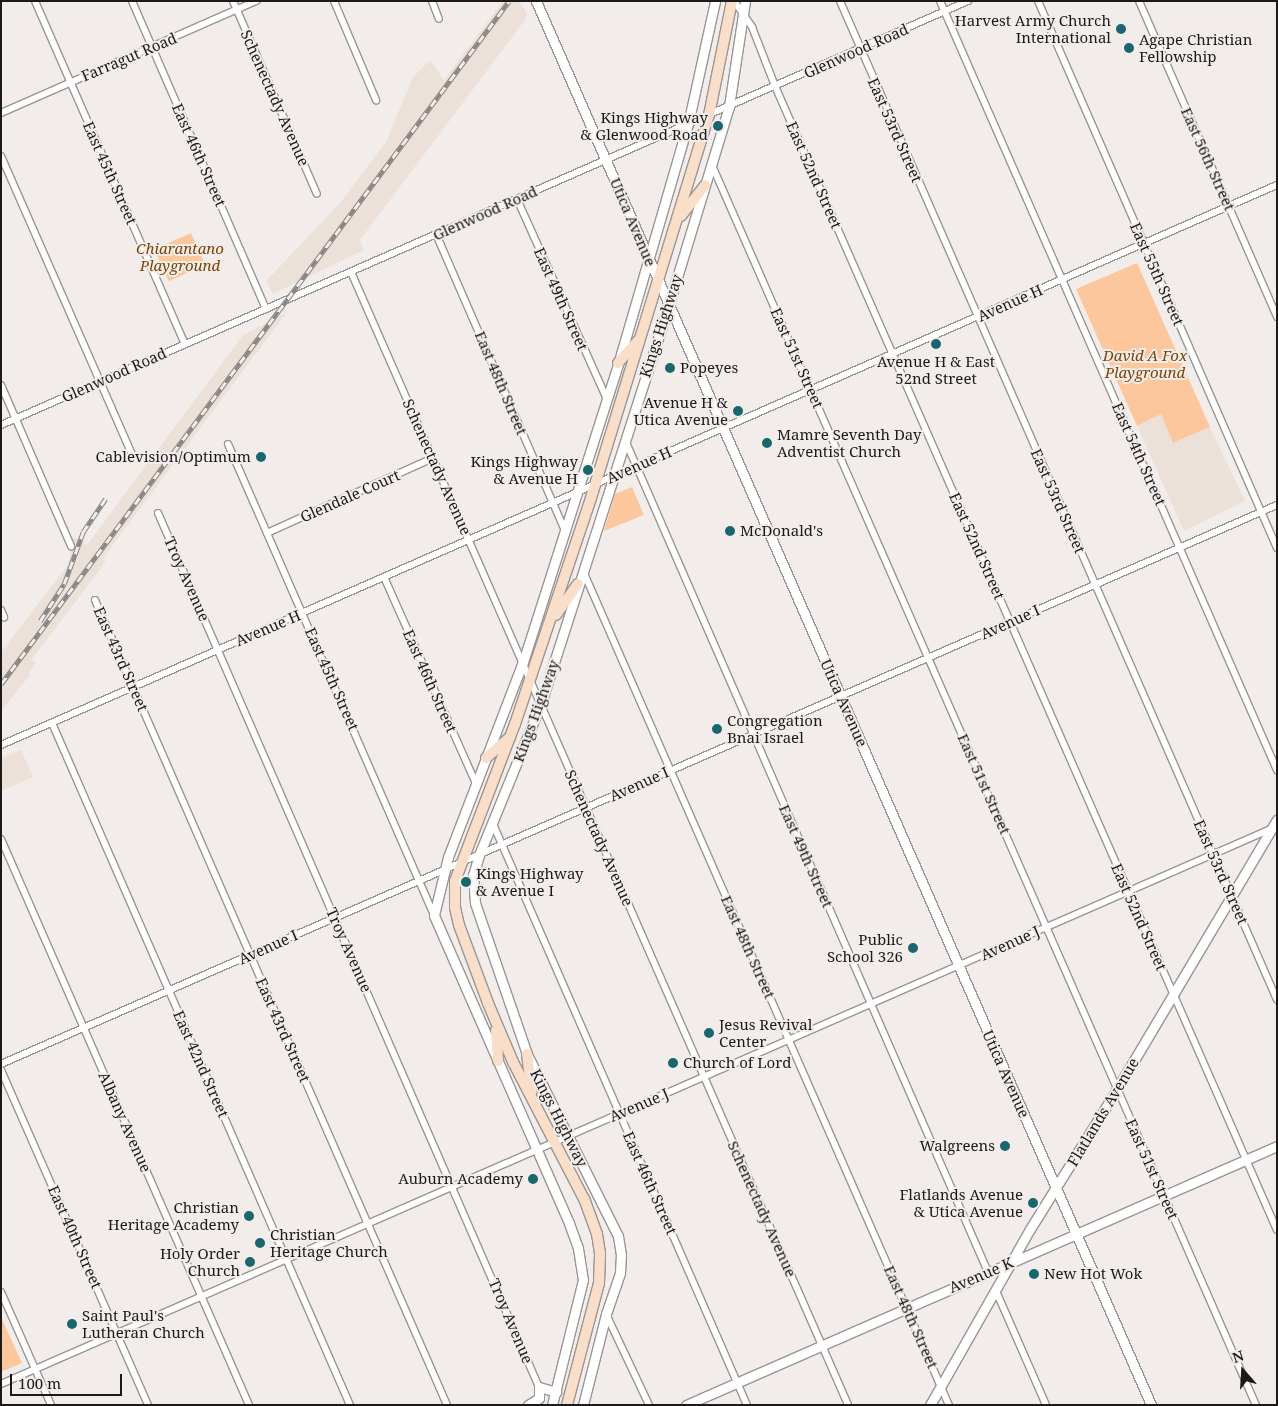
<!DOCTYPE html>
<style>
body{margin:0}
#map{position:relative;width:1278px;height:1406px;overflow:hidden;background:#f2edea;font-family:"Noto Serif",serif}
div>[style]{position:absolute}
.built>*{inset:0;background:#ece1d9}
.green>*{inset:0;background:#fdc79d;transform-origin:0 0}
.roads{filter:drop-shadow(1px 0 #999592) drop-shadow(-1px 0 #999592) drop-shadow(0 1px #999592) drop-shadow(0 -1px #999592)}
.street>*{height:6px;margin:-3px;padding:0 3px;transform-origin:3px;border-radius:3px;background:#fff}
.secondary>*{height:9px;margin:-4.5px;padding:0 4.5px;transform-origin:4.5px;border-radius:4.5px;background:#fff}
.primary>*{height:10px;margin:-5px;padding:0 5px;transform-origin:5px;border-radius:5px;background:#f9deca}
.rail>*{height:4.5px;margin-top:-2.25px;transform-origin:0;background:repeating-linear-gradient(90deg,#f2edea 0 8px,#888583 0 16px);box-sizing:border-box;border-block:1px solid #888583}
.dots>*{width:14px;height:14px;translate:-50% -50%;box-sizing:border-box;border:2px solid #f2edea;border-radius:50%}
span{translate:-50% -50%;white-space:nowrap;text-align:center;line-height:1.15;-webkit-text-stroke:4px #f2edea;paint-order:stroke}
.poi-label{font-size:15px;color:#1b1a19}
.right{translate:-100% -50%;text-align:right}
.left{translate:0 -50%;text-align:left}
.street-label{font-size:15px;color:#1b1a19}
.park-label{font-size:15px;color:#7b4305;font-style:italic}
.frame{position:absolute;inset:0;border:2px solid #1b1a19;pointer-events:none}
.north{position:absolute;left:1218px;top:1346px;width:50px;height:50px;-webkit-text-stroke:4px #f2edea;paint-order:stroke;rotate:341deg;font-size:14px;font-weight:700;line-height:20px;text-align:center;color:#1b1a19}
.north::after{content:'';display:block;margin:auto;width:18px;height:22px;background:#1b1a19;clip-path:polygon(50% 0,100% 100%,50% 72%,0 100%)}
.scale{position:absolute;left:10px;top:1374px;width:112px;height:22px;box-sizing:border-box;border:2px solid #1b1a19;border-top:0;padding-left:6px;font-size:15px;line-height:18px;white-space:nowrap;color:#1b1a19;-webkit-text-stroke:4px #f2edea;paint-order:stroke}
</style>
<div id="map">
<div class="built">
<i style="clip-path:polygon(503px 1px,519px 1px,527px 13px,525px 20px,360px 240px,364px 250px,273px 294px,266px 281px,340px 203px,386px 142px,413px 77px,430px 60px,444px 80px)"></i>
<i style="clip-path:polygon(287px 312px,104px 557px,105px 563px,32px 659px,36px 663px,29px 672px,30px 675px,1px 711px,1px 652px,68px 565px,73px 537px,87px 545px,243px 335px)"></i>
<i style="clip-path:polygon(1161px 414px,1174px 443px,1210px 427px,1245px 501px,1184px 531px,1137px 426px)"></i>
<i style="clip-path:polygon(21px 750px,33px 777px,1px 791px,1px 758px)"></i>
</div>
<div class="green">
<i style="left:191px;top:233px;width:35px;height:40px;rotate:66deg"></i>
<i style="clip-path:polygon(1137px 263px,1210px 427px,1173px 443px,1161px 414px,1137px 426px,1076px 289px)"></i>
<i style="clip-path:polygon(632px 487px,644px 515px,604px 531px,615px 494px)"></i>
<i style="clip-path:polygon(1px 1317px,22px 1363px,1px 1372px)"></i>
</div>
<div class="roads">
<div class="street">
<i style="left:35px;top:1px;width:374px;rotate:66.4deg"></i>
<i style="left:132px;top:1px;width:336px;rotate:66.5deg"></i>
<i style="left:233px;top:1px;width:210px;rotate:66.5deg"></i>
<i style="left:334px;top:1px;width:108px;rotate:67deg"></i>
<i style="left:432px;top:1px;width:19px;rotate:69deg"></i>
<i style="left:734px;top:1px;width:32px;rotate:55deg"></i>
<i style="left:752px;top:27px;width:63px;rotate:68.7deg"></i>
<i style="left:775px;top:86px;width:1249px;rotate:66.31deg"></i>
<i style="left:840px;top:1px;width:1090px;rotate:66.37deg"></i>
<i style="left:940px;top:1px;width:840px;rotate:66.34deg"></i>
<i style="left:1038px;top:1px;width:597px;rotate:66.4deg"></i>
<i style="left:1139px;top:1px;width:345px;rotate:66.4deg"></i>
<i style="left:1px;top:113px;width:279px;rotate:-23.7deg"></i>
<i style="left:1px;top:156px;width:326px;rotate:66.3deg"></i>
<i style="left:711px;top:163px;width:1356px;rotate:66.31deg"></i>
<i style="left:517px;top:199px;width:219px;rotate:65.8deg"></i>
<i style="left:436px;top:234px;width:324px;rotate:66.5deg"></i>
<i style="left:351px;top:272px;width:1237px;rotate:66.31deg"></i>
<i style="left:1px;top:385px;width:176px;rotate:66.5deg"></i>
<i style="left:1px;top:425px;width:1056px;rotate:-23.68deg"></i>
<i style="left:625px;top:440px;width:908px;rotate:66.43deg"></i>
<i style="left:228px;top:444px;width:514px;rotate:66.38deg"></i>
<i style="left:158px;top:513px;width:953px;rotate:66.45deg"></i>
<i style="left:267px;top:533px;width:182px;rotate:-24.3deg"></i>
<i style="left:583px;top:571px;width:911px;rotate:66.31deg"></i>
<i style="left:384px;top:577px;width:227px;rotate:66deg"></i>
<i style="left:95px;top:600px;width:879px;rotate:66.38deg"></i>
<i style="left:1px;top:610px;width:8px;rotate:67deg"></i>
<i style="left:52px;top:723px;width:744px;rotate:66.4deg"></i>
<i style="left:1px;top:745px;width:1393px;rotate:-23.7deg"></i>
<i style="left:493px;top:824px;width:634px;rotate:66.39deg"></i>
<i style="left:1px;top:839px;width:618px;rotate:66.34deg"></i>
<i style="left:1px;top:1064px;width:1393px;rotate:-23.66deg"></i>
<i style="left:1px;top:1070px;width:366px;rotate:66.3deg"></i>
<i style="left:996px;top:1291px;width:124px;rotate:66.3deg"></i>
<i style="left:1px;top:1292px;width:124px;rotate:66.1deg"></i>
<i style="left:606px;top:1314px;width:101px;rotate:64.7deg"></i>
<i style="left:1px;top:1384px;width:1386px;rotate:-23.61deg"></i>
</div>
<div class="secondary">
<i style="left:536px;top:1px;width:1533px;rotate:66.34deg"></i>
<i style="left:528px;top:1405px;width:13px;rotate:-32deg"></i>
<i style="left:539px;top:1398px;width:11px;rotate:-90deg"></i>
<i style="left:539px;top:1387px;width:18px;rotate:16deg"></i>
<i style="left:552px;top:1405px;width:129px;rotate:-76.1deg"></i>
<i style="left:583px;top:1280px;width:32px;rotate:-99deg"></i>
<i style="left:578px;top:1248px;width:27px;rotate:-110deg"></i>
<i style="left:569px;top:1223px;width:336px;rotate:-113.7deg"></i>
<i style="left:434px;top:915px;width:60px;rotate:-76.4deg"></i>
<i style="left:448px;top:857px;width:209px;rotate:-69deg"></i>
<i style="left:523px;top:662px;width:323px;rotate:-72.3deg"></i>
<i style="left:621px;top:354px;width:240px;rotate:-73.8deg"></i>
<i style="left:688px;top:124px;width:126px;rotate:-77.6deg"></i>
<i style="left:583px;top:1405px;width:94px;rotate:-75.8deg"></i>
<i style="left:606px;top:1314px;width:43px;rotate:-71.1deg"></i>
<i style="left:620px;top:1273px;width:18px;rotate:-87deg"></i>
<i style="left:621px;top:1255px;width:19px;rotate:-99deg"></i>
<i style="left:618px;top:1236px;width:203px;rotate:-116.6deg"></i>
<i style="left:527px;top:1054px;width:160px;rotate:-109deg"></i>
<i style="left:475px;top:903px;width:28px;rotate:-94deg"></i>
<i style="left:473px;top:875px;width:21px;rotate:-73deg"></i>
<i style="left:479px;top:855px;width:164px;rotate:-67.8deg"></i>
<i style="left:541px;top:703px;width:395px;rotate:-72.2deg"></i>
<i style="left:662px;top:327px;width:231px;rotate:-73.1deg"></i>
<i style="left:729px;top:106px;width:106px;rotate:-81.3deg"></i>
<i style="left:686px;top:1405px;width:645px;rotate:-23.66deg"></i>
<i style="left:930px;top:1405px;width:202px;rotate:-60.4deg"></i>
<i style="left:1030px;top:1229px;width:165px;rotate:-58.1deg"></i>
<i style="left:1117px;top:1089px;width:313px;rotate:-59.3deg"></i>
</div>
<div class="primary">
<i style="left:681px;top:216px;width:39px;rotate:-52deg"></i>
<i style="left:618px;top:363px;width:30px;rotate:-48deg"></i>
<i style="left:556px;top:615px;width:38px;rotate:-55deg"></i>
<i style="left:486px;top:758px;width:32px;rotate:-41deg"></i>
<i style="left:496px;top:1030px;width:31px;rotate:86deg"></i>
<i style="left:527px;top:1054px;width:38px;rotate:83deg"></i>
<i style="left:567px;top:1405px;width:126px;rotate:-75.3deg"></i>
<i style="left:599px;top:1283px;width:30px;rotate:-88deg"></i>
<i style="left:600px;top:1253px;width:19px;rotate:-99deg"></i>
<i style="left:597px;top:1234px;width:37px;rotate:-110deg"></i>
<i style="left:584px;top:1199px;width:154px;rotate:-117.4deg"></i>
<i style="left:513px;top:1062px;width:64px;rotate:-113deg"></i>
<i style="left:488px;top:1003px;width:83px;rotate:-110.4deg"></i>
<i style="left:459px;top:925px;width:18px;rotate:-103deg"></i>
<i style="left:455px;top:907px;width:26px;rotate:-90deg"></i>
<i style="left:455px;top:881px;width:168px;rotate:-69.1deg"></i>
<i style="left:515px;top:724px;width:238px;rotate:-71.4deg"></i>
<i style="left:591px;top:498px;width:401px;rotate:-72.9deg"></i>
<i style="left:709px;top:115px;width:116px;rotate:-78.6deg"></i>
</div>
</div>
<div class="rail">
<i style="left:40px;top:621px;width:44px;rotate:-57deg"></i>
<i style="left:64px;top:584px;width:55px;rotate:-69.9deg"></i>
<i style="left:83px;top:532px;width:40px;rotate:-56deg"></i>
<i style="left:1px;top:684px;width:851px;rotate:-53.36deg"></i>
</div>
<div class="dots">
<i style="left:1121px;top:29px;background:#19666e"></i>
<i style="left:1129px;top:48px;background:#19666e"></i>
<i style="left:718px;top:126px;background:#19666e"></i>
<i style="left:936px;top:344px;background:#19666e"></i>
<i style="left:670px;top:368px;background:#19666e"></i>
<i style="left:738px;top:411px;background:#19666e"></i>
<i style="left:767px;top:443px;background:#19666e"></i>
<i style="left:261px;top:457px;background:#19666e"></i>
<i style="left:588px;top:470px;background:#19666e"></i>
<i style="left:730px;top:531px;background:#19666e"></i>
<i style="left:717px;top:729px;background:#19666e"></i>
<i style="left:466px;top:882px;background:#19666e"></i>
<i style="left:913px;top:948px;background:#19666e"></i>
<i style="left:709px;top:1033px;background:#19666e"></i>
<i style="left:673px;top:1063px;background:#19666e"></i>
<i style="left:1005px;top:1146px;background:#19666e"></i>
<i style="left:533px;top:1179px;background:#19666e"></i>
<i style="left:1033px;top:1203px;background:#19666e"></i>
<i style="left:249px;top:1216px;background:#19666e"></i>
<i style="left:260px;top:1243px;background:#19666e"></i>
<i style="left:250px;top:1262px;background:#19666e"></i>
<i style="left:1034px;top:1274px;background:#19666e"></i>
<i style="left:72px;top:1324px;background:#19666e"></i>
</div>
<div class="poi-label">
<span class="right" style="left:1111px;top:29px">Harvest Army Church<br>International</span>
<span class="left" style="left:1139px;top:48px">Agape Christian<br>Fellowship</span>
<span class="right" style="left:708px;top:126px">Kings Highway<br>&amp; Glenwood Road</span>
<span style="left:936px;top:370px">Avenue H &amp; East<br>52nd Street</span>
<span class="left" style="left:680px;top:368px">Popeyes</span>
<span class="right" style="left:728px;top:411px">Avenue H &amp;<br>Utica Avenue</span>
<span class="left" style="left:777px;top:443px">Mamre Seventh Day<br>Adventist Church</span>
<span class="right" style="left:251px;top:457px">Cablevision/Optimum</span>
<span class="right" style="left:578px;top:470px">Kings Highway<br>&amp; Avenue H</span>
<span class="left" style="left:740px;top:531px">McDonald's</span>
<span class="left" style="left:727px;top:729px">Congregation<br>Bnai Israel</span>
<span class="left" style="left:476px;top:882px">Kings Highway<br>&amp; Avenue I</span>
<span class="right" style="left:903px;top:948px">Public<br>School 326</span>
<span class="left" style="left:719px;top:1033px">Jesus Revival<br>Center</span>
<span class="left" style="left:683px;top:1063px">Church of Lord</span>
<span class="right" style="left:995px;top:1146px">Walgreens</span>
<span class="right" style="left:523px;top:1179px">Auburn Academy</span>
<span class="right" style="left:1023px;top:1203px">Flatlands Avenue<br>&amp; Utica Avenue</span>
<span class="right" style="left:239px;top:1216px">Christian<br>Heritage Academy</span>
<span class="left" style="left:270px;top:1243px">Christian<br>Heritage Church</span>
<span class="right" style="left:240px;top:1262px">Holy Order<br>Church</span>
<span class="left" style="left:1044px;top:1274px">New Hot Wok</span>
<span class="left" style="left:82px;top:1324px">Saint Paul's<br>Lutheran Church</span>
</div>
<div class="street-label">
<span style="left:856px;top:51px;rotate:-24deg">Glenwood Road</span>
<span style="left:129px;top:57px;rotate:-23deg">Farragut Road</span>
<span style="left:275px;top:98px;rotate:66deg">Schenectady Avenue</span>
<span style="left:895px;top:130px;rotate:66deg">East 53rd Street</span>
<span style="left:199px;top:155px;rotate:66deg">East 46th Street</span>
<span style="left:1208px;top:159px;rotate:66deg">East 56th Street</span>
<span style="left:110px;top:173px;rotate:66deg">East 45th Street</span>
<span style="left:814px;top:175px;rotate:66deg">East 52nd Street</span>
<span style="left:485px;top:213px;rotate:-24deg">Glenwood Road</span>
<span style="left:633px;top:222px;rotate:67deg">Utica Avenue</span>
<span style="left:1157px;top:274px;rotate:66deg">East 55th Street</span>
<span style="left:561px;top:299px;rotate:66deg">East 49th Street</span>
<span style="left:1010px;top:303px;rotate:-24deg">Avenue H</span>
<span style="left:661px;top:326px;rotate:-72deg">Kings Highway</span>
<span style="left:797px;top:358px;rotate:66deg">East 51st Street</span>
<span style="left:114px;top:375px;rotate:-24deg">Glenwood Road</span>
<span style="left:501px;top:383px;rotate:67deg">East 48th Street</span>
<span style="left:1139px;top:454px;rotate:66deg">East 54th Street</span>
<span style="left:639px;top:465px;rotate:-24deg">Avenue H</span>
<span style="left:437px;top:467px;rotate:66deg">Schenectady Avenue</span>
<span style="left:350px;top:496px;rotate:-24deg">Glendale Court</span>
<span style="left:1058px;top:501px;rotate:66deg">East 53rd Street</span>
<span style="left:977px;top:546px;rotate:66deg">East 52nd Street</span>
<span style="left:187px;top:579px;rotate:66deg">Troy Avenue</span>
<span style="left:1010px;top:622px;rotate:-24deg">Avenue I</span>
<span style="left:268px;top:628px;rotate:-23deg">Avenue H</span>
<span style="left:121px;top:659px;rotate:66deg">East 43rd Street</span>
<span style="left:332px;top:679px;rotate:66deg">East 45th Street</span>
<span style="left:430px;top:681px;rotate:66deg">East 46th Street</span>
<span style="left:844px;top:703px;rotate:66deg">Utica Avenue</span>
<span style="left:536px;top:711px;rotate:-70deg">Kings Highway</span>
<span style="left:639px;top:784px;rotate:-24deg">Avenue I</span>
<span style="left:984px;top:784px;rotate:66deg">East 51st Street</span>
<span style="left:599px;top:838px;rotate:66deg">Schenectady Avenue</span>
<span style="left:806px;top:856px;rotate:66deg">East 49th Street</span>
<span style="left:1221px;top:872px;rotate:66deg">East 53rd Street</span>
<span style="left:1139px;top:917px;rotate:66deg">East 52nd Street</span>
<span style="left:1010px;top:943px;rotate:-24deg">Avenue J</span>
<span style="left:268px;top:947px;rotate:-24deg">Avenue I</span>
<span style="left:748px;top:947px;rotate:66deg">East 48th Street</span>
<span style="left:349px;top:950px;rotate:66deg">Troy Avenue</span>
<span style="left:283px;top:1030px;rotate:66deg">East 43rd Street</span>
<span style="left:201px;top:1064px;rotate:66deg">East 42nd Street</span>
<span style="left:1006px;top:1074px;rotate:66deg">Utica Avenue</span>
<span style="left:639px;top:1105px;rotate:-23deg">Avenue J</span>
<span style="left:1103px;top:1112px;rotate:-59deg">Flatlands Avenue</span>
<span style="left:559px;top:1118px;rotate:63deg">Kings Highway</span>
<span style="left:125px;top:1122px;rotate:66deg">Albany Avenue</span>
<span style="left:1152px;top:1169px;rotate:66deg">East 51st Street</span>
<span style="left:650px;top:1183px;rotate:66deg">East 46th Street</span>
<span style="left:762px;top:1209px;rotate:66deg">Schenectady Avenue</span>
<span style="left:75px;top:1237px;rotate:66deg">East 40th Street</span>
<span style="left:981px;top:1275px;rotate:-23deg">Avenue K</span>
<span style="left:911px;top:1317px;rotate:66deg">East 48th Street</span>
<span style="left:511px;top:1321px;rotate:67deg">Troy Avenue</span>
</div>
<div class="park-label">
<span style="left:180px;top:257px">Chiarantano<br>Playground</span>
<span style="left:1145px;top:364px">David A Fox<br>Playground</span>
</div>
<div class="frame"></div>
<div class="north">N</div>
<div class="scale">100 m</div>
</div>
